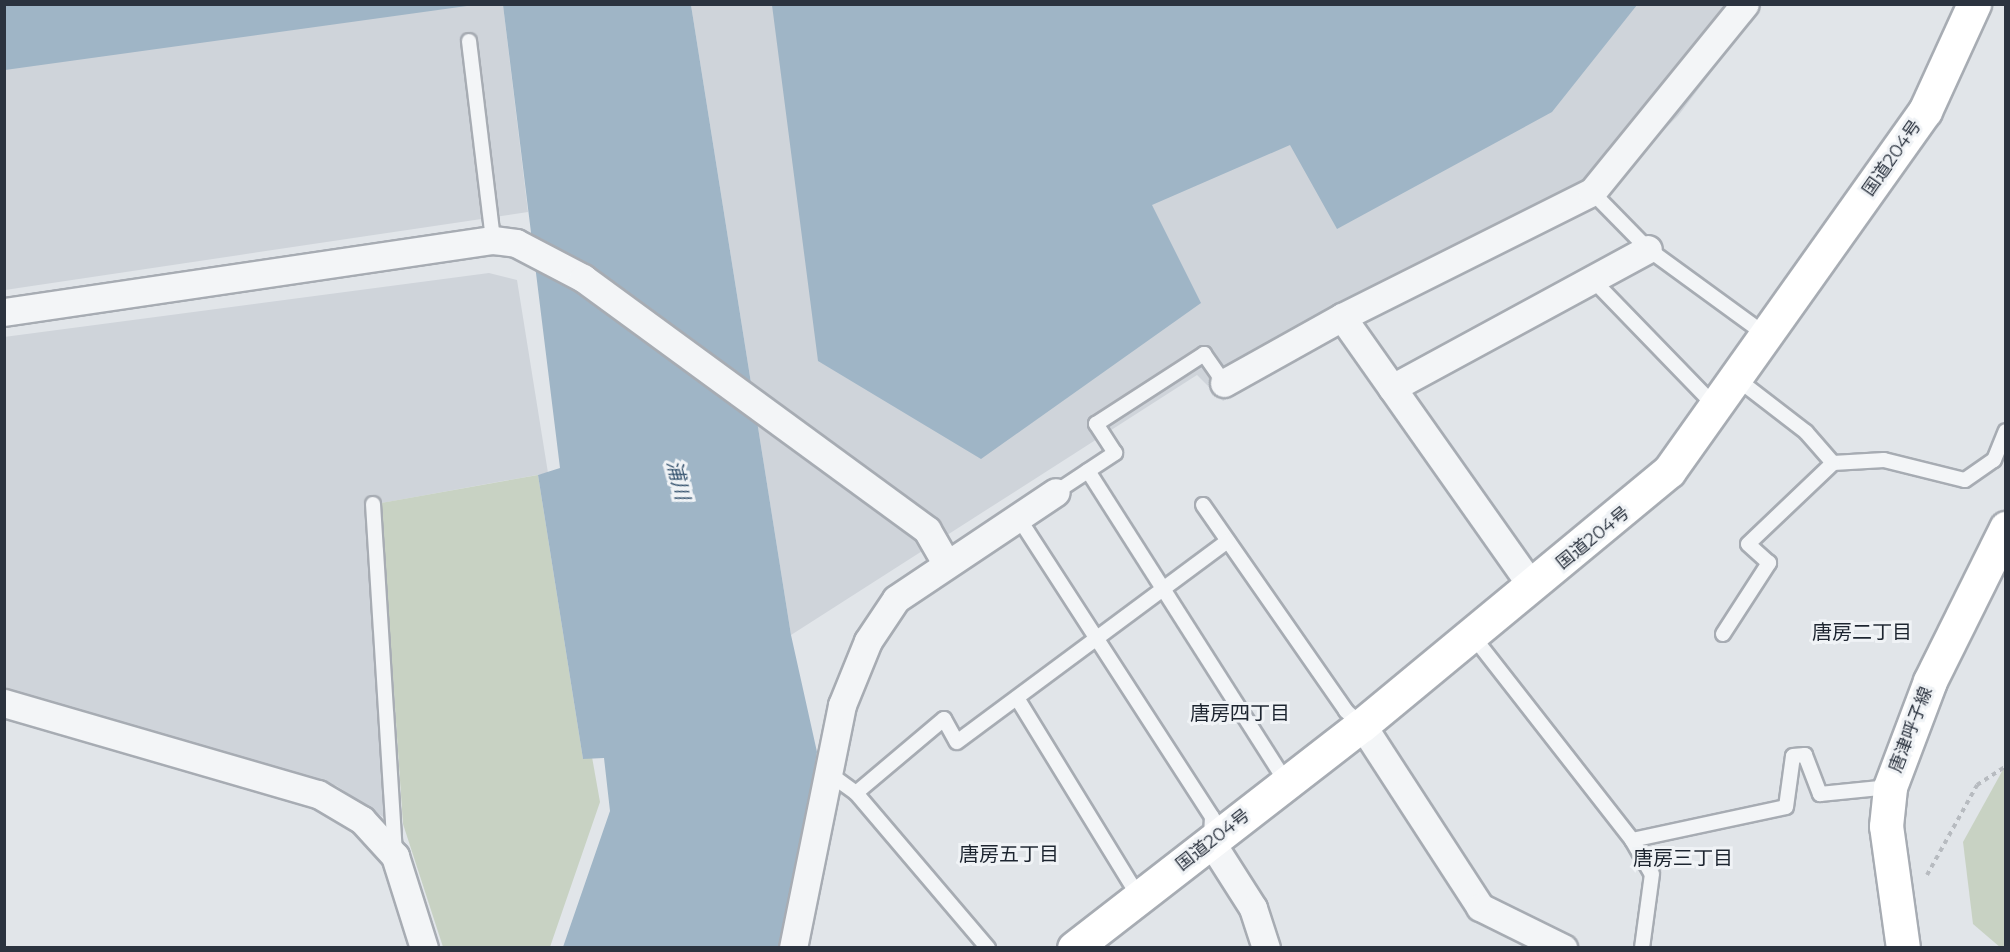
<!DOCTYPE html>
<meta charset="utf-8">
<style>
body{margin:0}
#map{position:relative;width:2010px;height:952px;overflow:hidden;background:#e1e5e9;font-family:Montserrat,"Noto Sans JP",sans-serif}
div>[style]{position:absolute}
.built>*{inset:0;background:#cfd4da}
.green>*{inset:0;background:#c8d2c3}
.water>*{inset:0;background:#9fb5c6}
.path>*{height:4px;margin-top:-2px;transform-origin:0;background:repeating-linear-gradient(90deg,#b7bbc0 0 4.5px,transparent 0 9px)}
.roads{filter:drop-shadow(2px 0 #a7acb3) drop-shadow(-2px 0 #a7acb3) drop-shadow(0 2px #a7acb3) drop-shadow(0 -2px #a7acb3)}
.service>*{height:14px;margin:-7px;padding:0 7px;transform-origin:7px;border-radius:7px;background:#f3f5f7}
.minor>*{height:27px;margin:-13.5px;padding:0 13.5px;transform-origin:13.5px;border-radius:13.5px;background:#f3f5f7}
.primary>*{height:33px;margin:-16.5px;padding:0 16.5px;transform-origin:16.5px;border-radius:16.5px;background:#fff}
.trunk>*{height:33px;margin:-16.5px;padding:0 16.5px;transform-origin:16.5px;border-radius:16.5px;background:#fff}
span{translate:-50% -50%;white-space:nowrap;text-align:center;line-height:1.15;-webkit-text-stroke:6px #f0f3f6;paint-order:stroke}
.street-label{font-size:18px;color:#2b333f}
.water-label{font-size:20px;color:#385570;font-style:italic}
.neighbourhood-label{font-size:20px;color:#1d2530}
.frame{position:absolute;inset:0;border:6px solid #2b333f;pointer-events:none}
</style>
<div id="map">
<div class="built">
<i style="clip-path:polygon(5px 5px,503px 5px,528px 212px,5px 290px)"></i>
<i style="clip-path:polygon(691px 5px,1762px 5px,1678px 116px,1596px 197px,1223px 401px,1197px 375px,791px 635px)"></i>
<i style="clip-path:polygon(489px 273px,517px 280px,548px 473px,365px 506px,386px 819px,337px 786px,5px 689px,4px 337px)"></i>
</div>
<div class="green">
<i style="clip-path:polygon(538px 475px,583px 759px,592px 757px,600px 802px,550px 947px,443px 947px,403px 824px,381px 503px)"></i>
<i style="clip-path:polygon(2005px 766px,2006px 947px,2001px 948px,1973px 924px,1963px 842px)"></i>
</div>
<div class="water">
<i style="clip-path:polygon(5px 4px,474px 4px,474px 5px,5px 70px)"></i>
<i style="clip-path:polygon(503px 5px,691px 5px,791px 635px,817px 752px,785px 947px,563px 947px,610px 811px,604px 758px,583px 759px,538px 475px,560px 468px)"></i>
<i style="clip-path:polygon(772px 5px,772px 4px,1637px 5px,1552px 112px,1337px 229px,1290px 145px,1152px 205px,1201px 303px,981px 459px,818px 361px)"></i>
</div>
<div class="path">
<i style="left:1927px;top:875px;width:103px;rotate:-60.9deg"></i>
<i style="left:1977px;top:785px;width:35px;rotate:-33deg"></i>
</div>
<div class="roads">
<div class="service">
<i style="left:469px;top:41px;width:200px;rotate:83.1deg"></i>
<i style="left:1592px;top:192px;width:80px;rotate:45.5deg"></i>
<i style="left:1648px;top:249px;width:146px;rotate:36.1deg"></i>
<i style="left:1592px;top:279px;width:177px;rotate:45.9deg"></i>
<i style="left:1833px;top:463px;width:51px;rotate:-3.4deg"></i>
<i style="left:1884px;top:460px;width:83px;rotate:13.9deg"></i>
<i style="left:1965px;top:480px;width:35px;rotate:-35deg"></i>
<i style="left:1994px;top:460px;width:31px;rotate:-68deg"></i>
<i style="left:1088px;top:471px;width:370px;rotate:57.5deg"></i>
<i style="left:1056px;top:492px;width:71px;rotate:-33.5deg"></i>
<i style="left:1115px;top:453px;width:35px;rotate:-123deg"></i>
<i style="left:1096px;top:424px;width:129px;rotate:-32.9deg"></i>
<i style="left:1204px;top:354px;width:35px;rotate:55deg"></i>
<i style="left:373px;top:504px;width:348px;rotate:86.4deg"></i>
<i style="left:1203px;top:505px;width:251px;rotate:55.2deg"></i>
<i style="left:1346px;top:711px;width:21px;rotate:41deg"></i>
<i style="left:1018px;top:517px;width:357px;rotate:57.1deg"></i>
<i style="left:1212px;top:817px;width:19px;rotate:93deg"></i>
<i style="left:1723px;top:634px;width:85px;rotate:-57.1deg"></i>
<i style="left:1769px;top:563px;width:28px;rotate:-138deg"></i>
<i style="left:1748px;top:544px;width:117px;rotate:-43.6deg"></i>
<i style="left:1833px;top:463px;width:41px;rotate:-131.1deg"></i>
<i style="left:1806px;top:432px;width:88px;rotate:-142.4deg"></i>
<i style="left:1472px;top:635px;width:260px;rotate:52deg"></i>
<i style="left:1632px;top:840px;width:39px;rotate:60deg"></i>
<i style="left:1652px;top:874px;width:75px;rotate:97.7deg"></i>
<i style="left:1017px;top:698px;width:233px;rotate:58.5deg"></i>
<i style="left:827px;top:772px;width:36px;rotate:36deg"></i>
<i style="left:856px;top:793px;width:204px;rotate:49.6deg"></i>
<i style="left:856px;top:793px;width:115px;rotate:-40.1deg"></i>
<i style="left:944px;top:719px;width:26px;rotate:61deg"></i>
<i style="left:957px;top:742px;width:337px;rotate:-36.6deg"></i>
<i style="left:1632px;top:840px;width:157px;rotate:-12.1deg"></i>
<i style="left:1786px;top:807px;width:51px;rotate:-82.2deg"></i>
<i style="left:1793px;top:756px;width:12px;rotate:-5deg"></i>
<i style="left:1805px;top:755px;width:42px;rotate:69deg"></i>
<i style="left:1820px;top:794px;width:70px;rotate:-5.7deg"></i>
</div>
<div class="minor">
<i style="left:4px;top:312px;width:494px;rotate:-8.4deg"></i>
<i style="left:493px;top:240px;width:23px;rotate:7deg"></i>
<i style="left:516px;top:243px;width:76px;rotate:27.6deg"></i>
<i style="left:583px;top:278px;width:426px;rotate:36.2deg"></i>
<i style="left:927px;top:530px;width:38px;rotate:60deg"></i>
<i style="left:1342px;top:317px;width:329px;rotate:54.8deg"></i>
<i style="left:1224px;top:383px;width:135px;rotate:-29.2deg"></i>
<i style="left:1342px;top:317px;width:280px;rotate:-26.6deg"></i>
<i style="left:1592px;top:192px;width:242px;rotate:-50.9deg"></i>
<i style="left:1392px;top:388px;width:291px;rotate:-28.5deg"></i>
<i style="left:4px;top:703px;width:327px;rotate:16.2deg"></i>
<i style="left:318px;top:794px;width:51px;rotate:30.6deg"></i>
<i style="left:362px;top:820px;width:49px;rotate:47.5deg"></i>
<i style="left:395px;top:856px;width:96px;rotate:72.5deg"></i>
<i style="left:1362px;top:725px;width:217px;rotate:57deg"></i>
<i style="left:1480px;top:907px;width:93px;rotate:26.3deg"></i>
<i style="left:1211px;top:842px;width:78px;rotate:57.5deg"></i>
<i style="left:1253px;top:908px;width:42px;rotate:72deg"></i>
<i style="left:793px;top:948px;width:248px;rotate:-78.6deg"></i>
<i style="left:842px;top:705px;width:69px;rotate:-67.9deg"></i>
<i style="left:868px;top:641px;width:50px;rotate:-56.3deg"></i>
<i style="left:896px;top:599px;width:192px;rotate:-33.8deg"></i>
</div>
<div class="primary">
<i style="left:1903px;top:948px;width:123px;rotate:-97.9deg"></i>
<i style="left:1886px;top:826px;width:39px;rotate:-84deg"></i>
<i style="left:1890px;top:787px;width:113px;rotate:-69.3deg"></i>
<i style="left:1930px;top:681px;width:171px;rotate:-63.6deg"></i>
</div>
<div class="trunk">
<i style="left:1074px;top:948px;width:364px;rotate:-37.8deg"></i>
<i style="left:1362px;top:725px;width:398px;rotate:-39.6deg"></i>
<i style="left:1669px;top:471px;width:442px;rotate:-54.6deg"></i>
<i style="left:1925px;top:111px;width:118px;rotate:-65.4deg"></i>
</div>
</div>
<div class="street-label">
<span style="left:1892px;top:158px;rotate:-55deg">国道204号</span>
<span style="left:1593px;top:538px;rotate:-39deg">国道204号</span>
<span style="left:1911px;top:730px;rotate:-69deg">唐津呼子線</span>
<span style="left:1213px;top:840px;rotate:-38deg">国道204号</span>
</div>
<div class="water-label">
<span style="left:678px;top:480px;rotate:76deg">浦川</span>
</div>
<div class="neighbourhood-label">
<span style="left:1862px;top:632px">唐房二丁目</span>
<span style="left:1240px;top:713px">唐房四丁目</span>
<span style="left:1009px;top:854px">唐房五丁目</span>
<span style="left:1683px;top:858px">唐房三丁目</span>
</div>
<div class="frame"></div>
</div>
